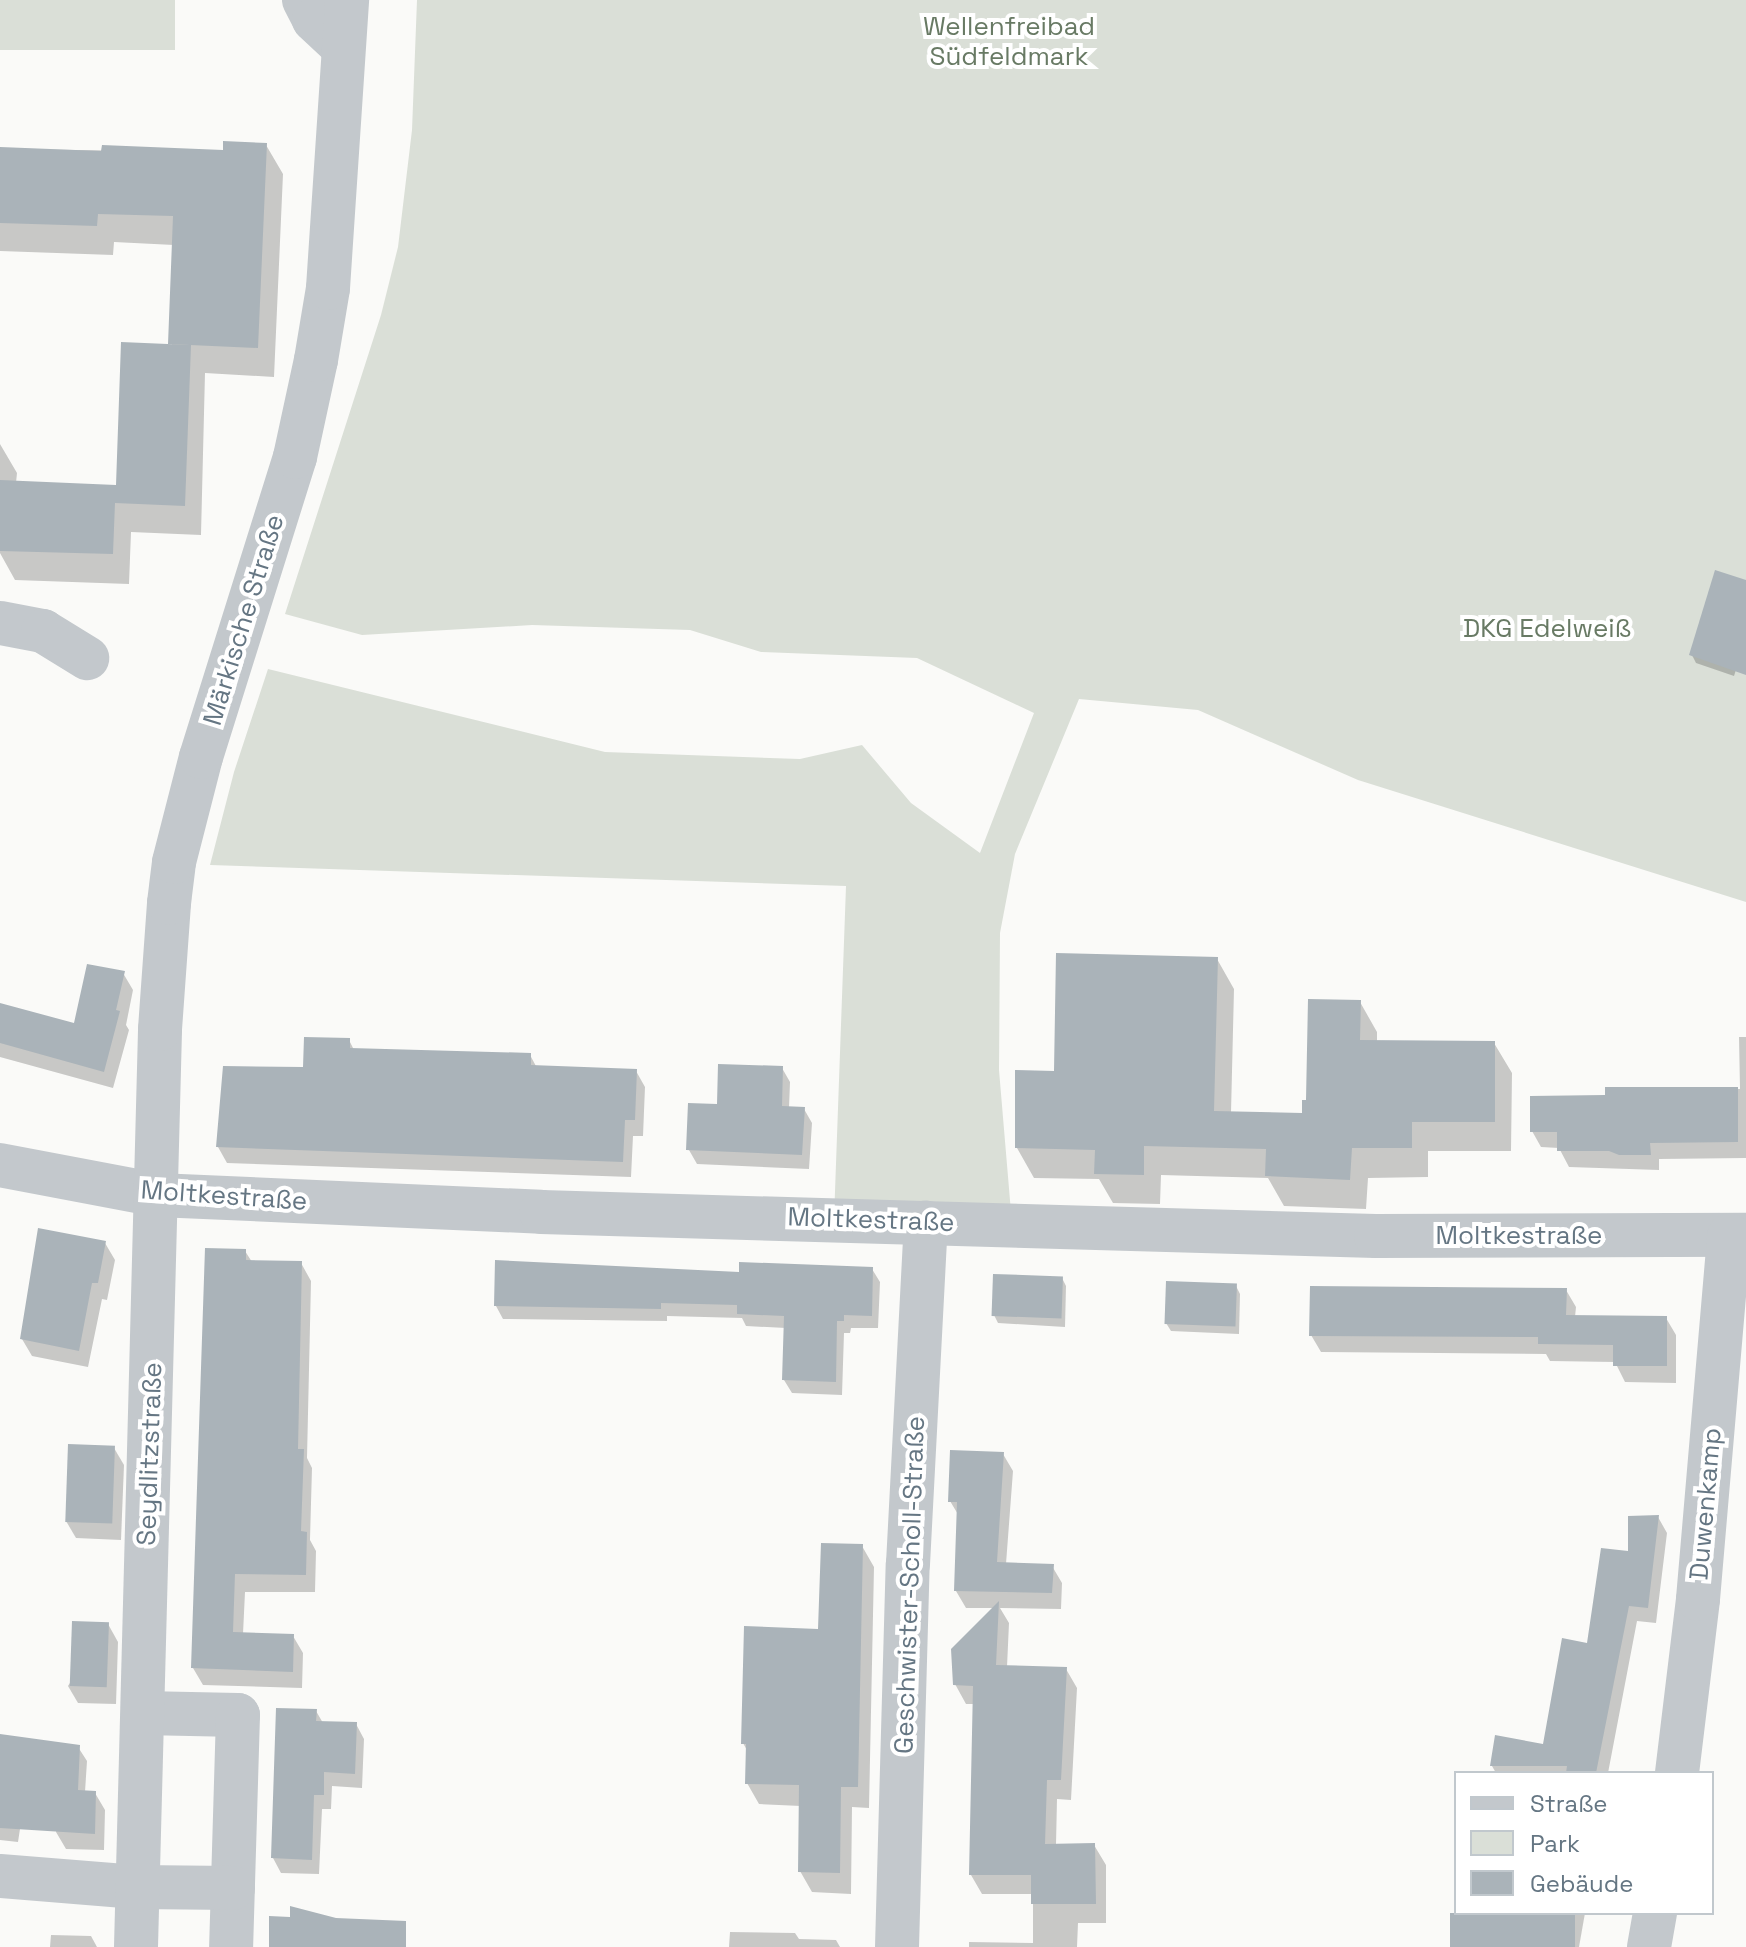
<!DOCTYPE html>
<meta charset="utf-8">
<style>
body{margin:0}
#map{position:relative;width:1746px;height:1947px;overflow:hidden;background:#fafaf8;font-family:"Space Grotesk",sans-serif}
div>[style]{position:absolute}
.green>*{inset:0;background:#dadfd7;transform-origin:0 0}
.shadow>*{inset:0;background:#0003}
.building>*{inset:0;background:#aab3b9;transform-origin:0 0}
.minor>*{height:44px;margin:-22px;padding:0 22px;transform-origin:22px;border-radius:22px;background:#c3c8cc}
span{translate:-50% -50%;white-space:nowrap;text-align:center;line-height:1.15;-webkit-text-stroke:8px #fff;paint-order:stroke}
.park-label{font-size:26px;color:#687a64}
.street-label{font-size:26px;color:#657683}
.legend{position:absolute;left:1454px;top:1771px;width:260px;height:144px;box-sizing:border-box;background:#fff;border:2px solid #c1c8cd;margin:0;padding:10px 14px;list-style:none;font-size:24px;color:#657683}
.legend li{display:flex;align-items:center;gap:16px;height:40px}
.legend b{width:40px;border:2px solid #c1c8cd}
</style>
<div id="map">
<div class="green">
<i style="left:0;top:0;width:175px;height:50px"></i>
<i style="clip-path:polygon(417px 0,1746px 0,1746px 902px,1358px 780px,1198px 710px,1079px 699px,1015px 854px,1000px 933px,999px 1070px,1012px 1224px,834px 1219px,846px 886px,210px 865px,234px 772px,268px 669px,605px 752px,800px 759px,862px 745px,911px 803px,980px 853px,1034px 713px,917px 658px,761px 652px,690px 630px,532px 625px,362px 635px,285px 614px,381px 315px,398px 247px,412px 130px)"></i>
</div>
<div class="shadow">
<i style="clip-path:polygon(266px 145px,283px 174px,274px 377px,205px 373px,201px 535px,131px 532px,129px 584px,15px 580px,0 553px,0 444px,17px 473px,16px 483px,118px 487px,172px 346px,174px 245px,114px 242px,113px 255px,0 251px,0 149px,225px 152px)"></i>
<i style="clip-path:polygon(1746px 582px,1746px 637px,1734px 676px,1696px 663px,1692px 655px)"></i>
<i style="clip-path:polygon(1217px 959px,1234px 989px,1231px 1113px,1304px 1115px,1360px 1002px,1377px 1032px,1377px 1042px,1494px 1043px,1512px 1073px,1511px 1151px,1428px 1151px,1428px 1177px,1368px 1178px,1366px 1209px,1284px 1206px,1268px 1178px,1161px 1175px,1160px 1204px,1113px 1203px,1099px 1179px,1034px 1178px,1017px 1148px,1056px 1073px)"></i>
<i style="clip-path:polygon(123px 973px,133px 990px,126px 1025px,129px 1030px,113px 1088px,0 1057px,0 1005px,76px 1025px)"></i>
<i style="clip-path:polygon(1739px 1037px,1746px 1037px,1746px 1158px,1659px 1159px,1659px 1170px,1569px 1167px,1559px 1148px,1541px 1147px,1532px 1131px,1607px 1097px,1607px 1089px,1740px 1089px)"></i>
<i style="clip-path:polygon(349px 1040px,354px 1050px,530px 1055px,537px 1068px,636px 1071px,645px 1087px,643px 1136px,633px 1136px,631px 1177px,227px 1163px,218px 1147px,305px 1069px)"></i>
<i style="clip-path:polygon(782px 1068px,790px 1082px,789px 1108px,804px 1109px,812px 1123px,809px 1169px,697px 1164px,689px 1150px,719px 1106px)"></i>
<i style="clip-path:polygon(105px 1243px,115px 1260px,107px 1300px,102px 1299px,88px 1367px,32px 1356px,22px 1339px)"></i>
<i style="clip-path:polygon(245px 1251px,252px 1262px,301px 1263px,311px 1281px,307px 1458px,312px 1468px,310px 1540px,316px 1551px,315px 1592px,245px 1592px,243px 1634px,293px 1636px,303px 1653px,302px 1688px,203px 1685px,193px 1668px)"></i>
<i style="clip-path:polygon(872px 1269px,880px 1282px,878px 1328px,851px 1328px,850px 1333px,844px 1333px,842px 1395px,792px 1393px,784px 1380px,786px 1328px,746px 1326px,742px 1318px,667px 1316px,667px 1321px,503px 1319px,496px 1306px,741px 1274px)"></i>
<i style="clip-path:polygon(1062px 1278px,1066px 1286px,1065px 1327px,998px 1323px,994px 1315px)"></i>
<i style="clip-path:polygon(1236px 1286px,1240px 1294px,1239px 1334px,1171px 1331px,1166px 1323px)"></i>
<i style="clip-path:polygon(1566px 1290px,1576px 1307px,1575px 1317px,1666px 1318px,1676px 1335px,1676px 1383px,1625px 1382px,1615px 1362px,1550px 1361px,1546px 1354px,1321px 1352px,1311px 1335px)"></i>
<i style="clip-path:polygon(114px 1448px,124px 1465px,121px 1540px,76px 1538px,66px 1521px)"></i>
<i style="clip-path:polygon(1003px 1454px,1013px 1471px,1006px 1564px,1052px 1566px,1062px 1583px,1061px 1609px,1000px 1608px,1009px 1623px,1007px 1667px,1066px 1669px,1077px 1688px,1071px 1800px,1057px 1799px,1056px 1845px,1094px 1845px,1106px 1865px,1106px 1923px,1078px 1923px,1077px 1947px,969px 1947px,969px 1942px,1033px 1943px,1033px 1894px,982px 1894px,971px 1875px,974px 1704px,966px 1704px,955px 1684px,995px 1608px,966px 1608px,956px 1591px,959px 1516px,950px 1501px)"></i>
<i style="clip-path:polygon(1658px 1517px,1667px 1533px,1656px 1623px,1637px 1621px,1608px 1773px,1496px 1773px,1492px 1766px,1545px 1747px,1630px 1553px)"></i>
<i style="clip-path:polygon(862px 1546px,874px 1567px,869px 1808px,852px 1807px,851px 1894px,812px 1892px,800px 1871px,801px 1806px,759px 1804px,747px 1783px,748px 1752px,743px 1743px,820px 1632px)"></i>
<i style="clip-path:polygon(108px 1624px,118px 1642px,116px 1704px,78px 1703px,68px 1686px)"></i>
<i style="clip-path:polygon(316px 1711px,323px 1723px,356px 1724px,364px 1739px,362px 1788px,332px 1786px,331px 1809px,322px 1809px,319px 1874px,281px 1873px,273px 1858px)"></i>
<i style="clip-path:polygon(0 1736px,78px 1747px,87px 1761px,85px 1792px,95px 1793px,105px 1810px,104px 1850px,66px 1849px,56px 1832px,58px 1800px,25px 1796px,18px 1842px,0 1840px)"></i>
<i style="clip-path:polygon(1518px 1913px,1585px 1913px,1579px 1947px,1451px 1947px)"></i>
<i style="clip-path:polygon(730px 1932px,795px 1933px,799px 1939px,836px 1940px,840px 1947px,729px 1947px)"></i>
<i style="clip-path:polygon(51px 1935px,91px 1936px,97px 1947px,50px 1947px)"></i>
</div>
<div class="building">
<i style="clip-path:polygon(223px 141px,267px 143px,258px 348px,168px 344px,173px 216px,98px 214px,97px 226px,0 223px,0 147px,101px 151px,102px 145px,223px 150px)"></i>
<i style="clip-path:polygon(121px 342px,191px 345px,185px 506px,115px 503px,113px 554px,0 551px,0 480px,116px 485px)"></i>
<i style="clip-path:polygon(1715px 570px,1746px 580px,1746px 675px,1689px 655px)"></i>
<i style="clip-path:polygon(1056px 953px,1218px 957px,1214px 1111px,1302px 1113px,1302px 1100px,1306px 1100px,1308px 999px,1361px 1000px,1360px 1040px,1495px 1041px,1495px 1122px,1412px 1122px,1412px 1148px,1352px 1148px,1350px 1180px,1265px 1176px,1266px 1149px,1144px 1146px,1144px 1175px,1094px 1174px,1095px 1150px,1015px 1148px,1015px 1070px,1054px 1071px)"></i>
<i style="clip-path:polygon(87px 964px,125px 971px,116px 1010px,120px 1011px,104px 1072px,0 1043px,0 1003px,74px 1023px)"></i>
<i style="clip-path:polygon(304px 1037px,350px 1038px,350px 1048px,531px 1053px,531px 1065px,637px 1069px,635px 1120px,625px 1120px,623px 1162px,216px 1147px,223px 1066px,303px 1067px)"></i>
<i style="clip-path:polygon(718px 1064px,783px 1066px,782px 1106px,805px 1107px,802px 1155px,686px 1150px,688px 1103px,717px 1104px)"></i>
<i style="clip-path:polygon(1605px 1087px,1738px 1087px,1738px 1142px,1650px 1143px,1651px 1155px,1619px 1155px,1609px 1151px,1557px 1151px,1557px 1132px,1530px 1132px,1530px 1096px,1605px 1095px)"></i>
<i style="clip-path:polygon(38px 1228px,106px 1241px,98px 1283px,92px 1283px,79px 1351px,20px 1339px)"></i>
<i style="clip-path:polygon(205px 1248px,246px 1249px,246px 1260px,302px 1261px,298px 1449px,304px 1449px,301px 1531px,307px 1532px,306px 1575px,235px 1574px,233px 1632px,294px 1634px,293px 1672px,191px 1668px)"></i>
<i style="clip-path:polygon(495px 1260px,739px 1272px,739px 1262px,873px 1267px,872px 1316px,844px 1315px,844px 1321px,837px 1321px,836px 1382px,782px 1380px,784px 1316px,737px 1314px,737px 1305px,661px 1303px,661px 1309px,494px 1306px)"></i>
<i style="left:993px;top:1274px;width:70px;height:42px;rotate:2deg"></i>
<i style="left:1166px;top:1281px;width:71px;height:43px;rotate:2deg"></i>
<i style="clip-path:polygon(1310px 1286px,1567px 1288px,1566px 1315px,1667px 1316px,1667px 1366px,1613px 1366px,1613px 1345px,1538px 1344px,1538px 1337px,1309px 1336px)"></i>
<i style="left:68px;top:1444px;width:47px;height:78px;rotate:2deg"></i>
<i style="clip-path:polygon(950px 1450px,1004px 1452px,997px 1562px,1054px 1564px,1052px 1593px,954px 1591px,957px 1502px,948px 1502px)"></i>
<i style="clip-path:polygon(1659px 1515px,1648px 1608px,1629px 1606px,1596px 1773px,1566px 1773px,1567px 1766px,1490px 1766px,1495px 1735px,1543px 1744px,1562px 1638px,1587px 1643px,1601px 1548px,1628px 1551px,1628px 1516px)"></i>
<i style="clip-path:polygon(821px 1543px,863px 1544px,858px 1787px,841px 1787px,840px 1873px,798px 1872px,799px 1785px,745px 1784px,746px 1744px,741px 1744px,744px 1626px,818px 1629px)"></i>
<i style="clip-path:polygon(999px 1601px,996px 1665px,1067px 1667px,1061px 1780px,1047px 1780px,1045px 1844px,1095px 1843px,1096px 1904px,1031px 1904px,1031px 1875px,969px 1875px,973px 1686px,953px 1685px,951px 1649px)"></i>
<i style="left:72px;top:1621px;width:37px;height:65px;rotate:2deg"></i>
<i style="clip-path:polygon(276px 1708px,317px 1709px,316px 1721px,357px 1722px,355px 1774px,324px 1772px,324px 1795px,314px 1795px,312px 1860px,271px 1858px)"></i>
<i style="clip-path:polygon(0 1734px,80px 1745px,78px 1790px,96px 1791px,95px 1834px,0 1828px)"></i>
<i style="clip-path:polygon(290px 1906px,336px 1918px,406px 1921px,406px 1947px,269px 1947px,269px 1916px,290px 1917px)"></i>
<i style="left:1450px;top:1913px;width:125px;height:34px"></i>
</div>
<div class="minor">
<i style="left:304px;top:0;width:22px;rotate:63deg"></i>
<i style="left:314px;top:20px;width:37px;rotate:43deg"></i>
<i style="left:0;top:623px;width:44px;rotate:10.5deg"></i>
<i style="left:43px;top:631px;width:52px;rotate:31.5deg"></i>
<i style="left:0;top:1165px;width:160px;rotate:10.8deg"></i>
<i style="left:157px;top:1195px;width:384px;rotate:2.5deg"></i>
<i style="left:541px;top:1212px;width:835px;rotate:1.65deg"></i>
<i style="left:1376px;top:1236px;width:370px;rotate:-0.2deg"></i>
<i style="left:143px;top:1713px;width:95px;rotate:1.2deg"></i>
<i style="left:238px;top:1715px;width:232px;rotate:91.7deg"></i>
<i style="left:1677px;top:1773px;width:175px;rotate:-83.1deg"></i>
<i style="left:1698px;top:1599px;width:365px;rotate:-85.1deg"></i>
<i style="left:0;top:1876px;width:137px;rotate:4.6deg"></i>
<i style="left:137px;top:1887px;width:96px;rotate:0.6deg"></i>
<i style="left:136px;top:1947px;width:918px;rotate:-88.5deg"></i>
<i style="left:160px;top:1029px;width:126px;rotate:-85.9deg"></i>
<i style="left:169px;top:903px;width:41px;rotate:-83deg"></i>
<i style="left:174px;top:862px;width:108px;rotate:-75.6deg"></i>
<i style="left:201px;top:757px;width:314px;rotate:-72.6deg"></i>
<i style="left:295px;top:457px;width:99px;rotate:-77.8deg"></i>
<i style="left:316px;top:360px;width:73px;rotate:-80.5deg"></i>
<i style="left:328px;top:288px;width:289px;rotate:-86.2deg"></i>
<i style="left:897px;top:1947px;width:383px;rotate:-88.4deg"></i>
<i style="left:908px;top:1564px;width:342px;rotate:-87deg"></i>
<i style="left:1649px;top:1947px;width:35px;rotate:-80deg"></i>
</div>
<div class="park-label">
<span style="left:1009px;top:42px">Wellenfreibad<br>Südfeldmark</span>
<span style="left:1547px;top:629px">DKG Edelweiß</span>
</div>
<div class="street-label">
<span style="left:244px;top:620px;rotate:-73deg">Märkische Straße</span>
<span style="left:224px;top:1196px;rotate:4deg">Moltkestraße</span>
<span style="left:871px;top:1220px;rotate:2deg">Moltkestraße</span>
<span style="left:1519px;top:1236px">Moltkestraße</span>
<span style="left:150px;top:1454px;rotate:-88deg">Seydlitzstraße</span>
<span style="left:1706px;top:1504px;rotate:-85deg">Duwenkamp</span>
<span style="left:910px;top:1585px;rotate:-88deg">Geschwister-Scholl-Straße</span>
</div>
<ul class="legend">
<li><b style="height:10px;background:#c3c8cc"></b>Straße</li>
<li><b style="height:22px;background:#dadfd7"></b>Park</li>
<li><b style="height:22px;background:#aab3b9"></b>Gebäude</li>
</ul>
</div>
